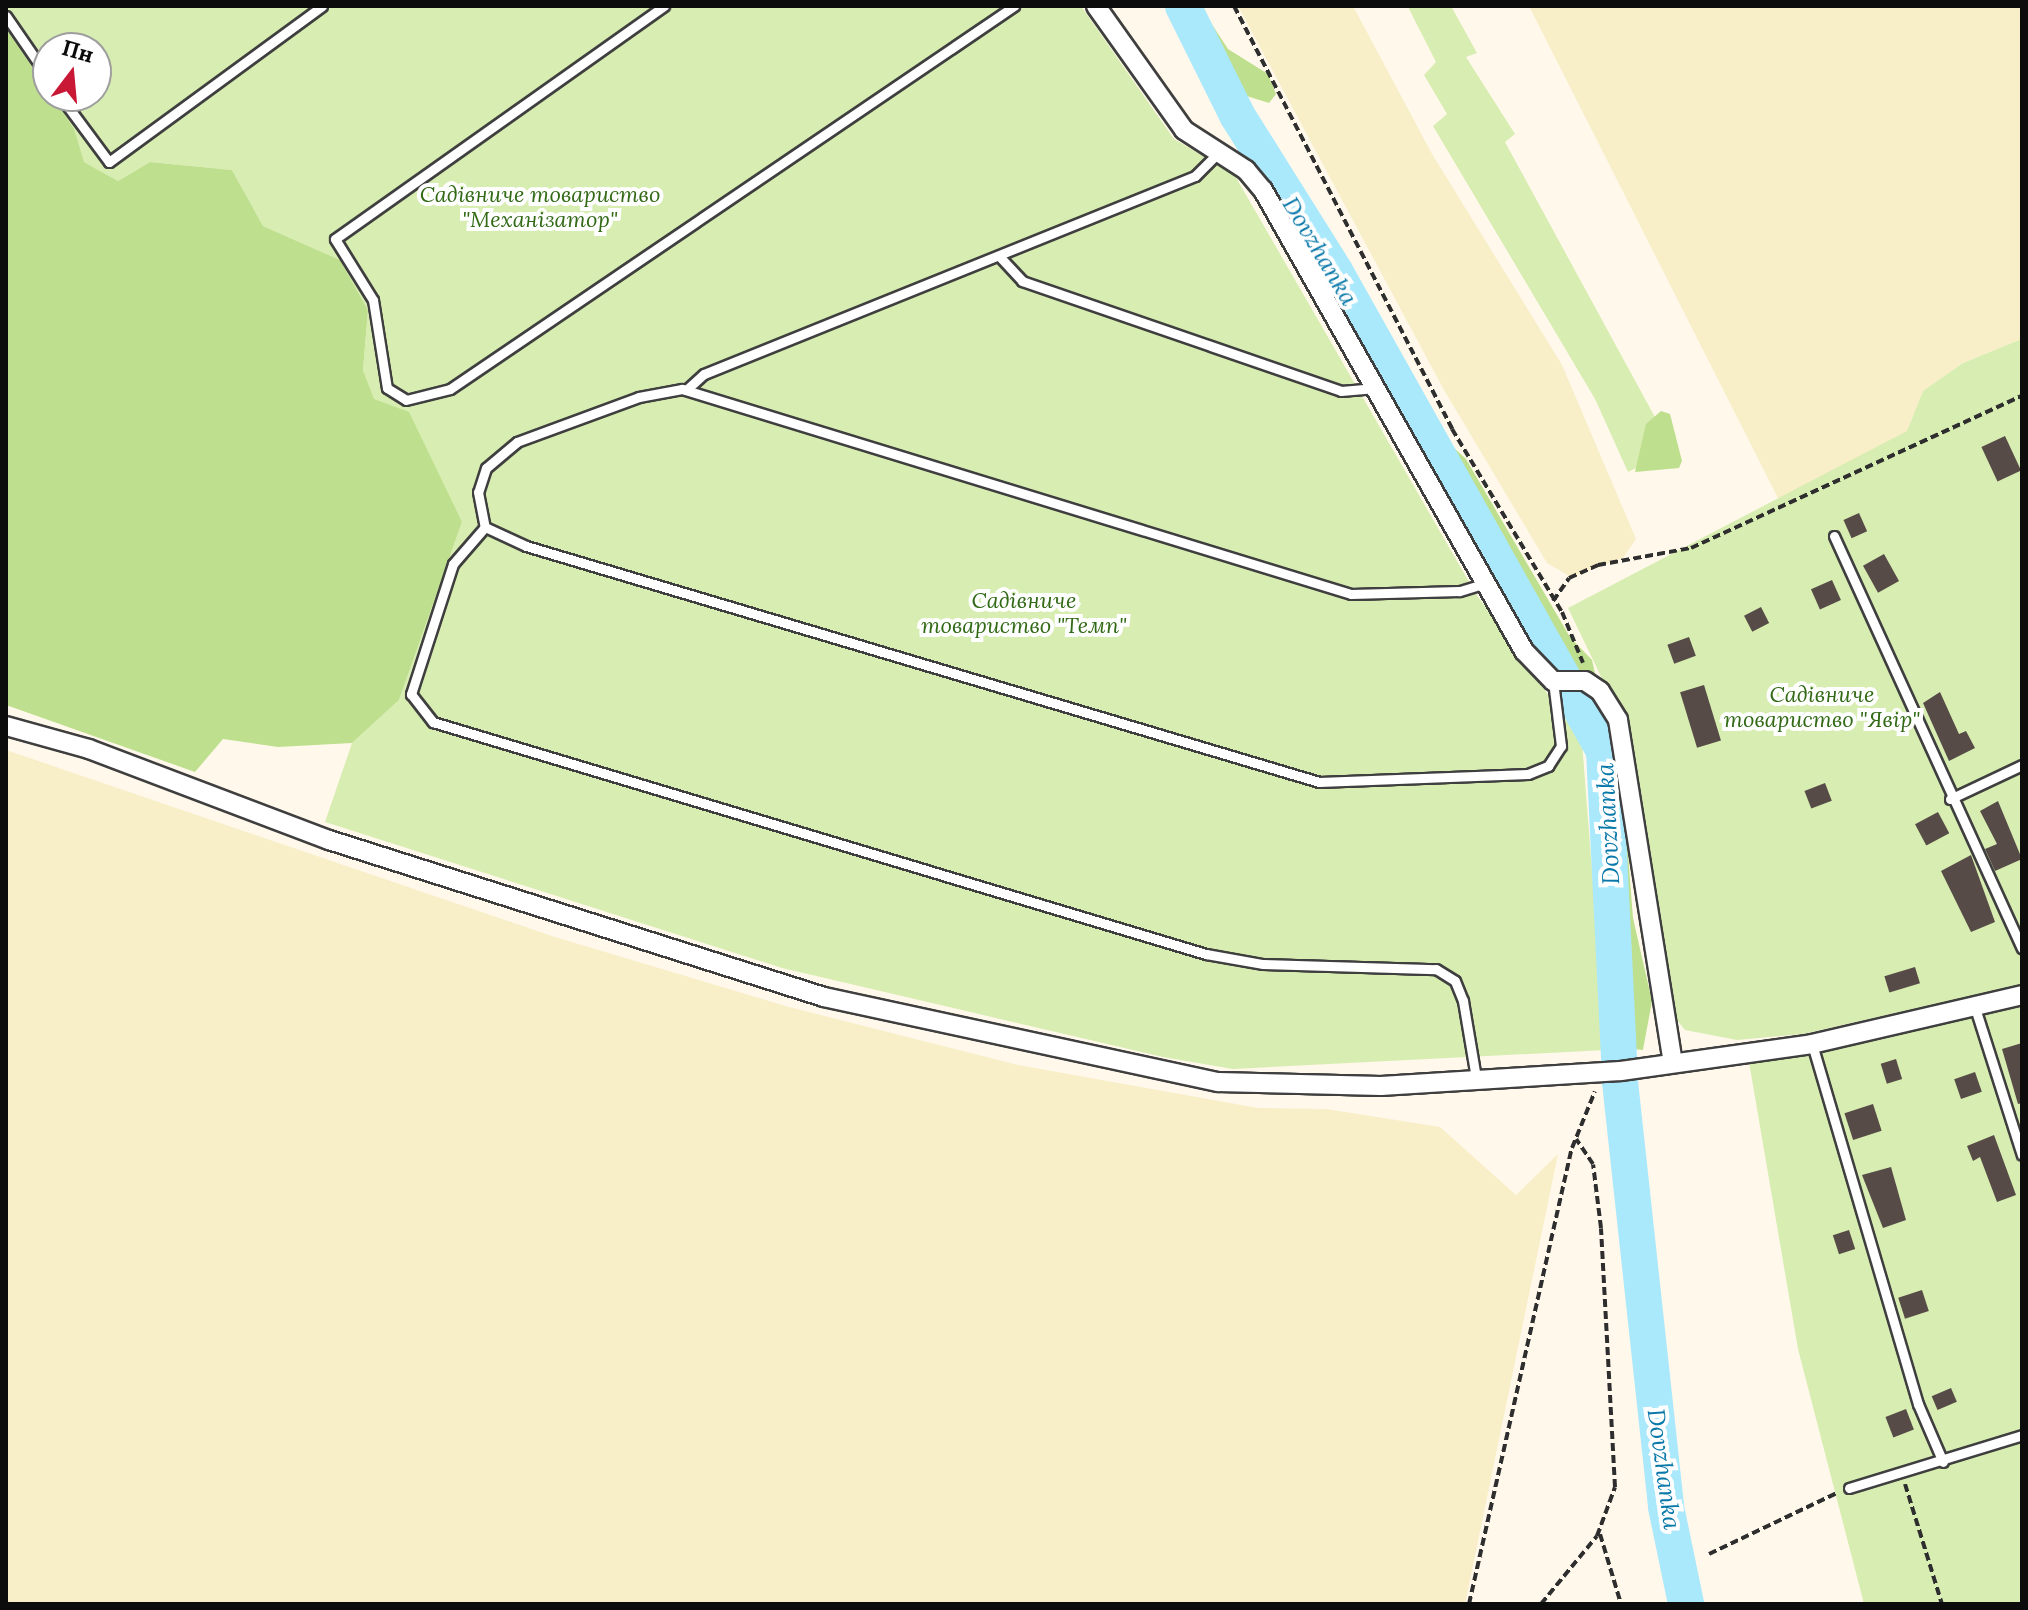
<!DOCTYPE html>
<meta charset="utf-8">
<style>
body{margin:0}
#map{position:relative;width:2028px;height:1610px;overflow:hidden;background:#fff8eb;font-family:Lora,serif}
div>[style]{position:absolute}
.farmland>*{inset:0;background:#f8eec8}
.green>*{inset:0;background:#d8edb1}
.forest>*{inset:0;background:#bee08e}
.river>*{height:36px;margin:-18px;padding:0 18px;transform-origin:18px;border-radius:18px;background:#aae8fc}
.building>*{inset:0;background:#564b47;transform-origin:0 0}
.path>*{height:4px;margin-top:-2px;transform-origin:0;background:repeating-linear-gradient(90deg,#2e2e2e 0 8px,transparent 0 12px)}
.roads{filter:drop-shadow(2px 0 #3f3f3f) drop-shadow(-2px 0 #3f3f3f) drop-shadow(0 2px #3f3f3f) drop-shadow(0 -2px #3f3f3f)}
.service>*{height:9px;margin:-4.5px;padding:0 4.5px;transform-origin:4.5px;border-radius:4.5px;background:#fff}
.minor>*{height:18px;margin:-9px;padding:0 9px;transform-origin:9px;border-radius:9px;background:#fff}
span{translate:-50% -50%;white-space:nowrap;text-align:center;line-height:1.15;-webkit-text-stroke:8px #fff;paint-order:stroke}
.park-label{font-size:22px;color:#326a16;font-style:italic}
.water-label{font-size:24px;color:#0978a9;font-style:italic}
.frame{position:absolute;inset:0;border:8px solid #0c0c0c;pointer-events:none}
.north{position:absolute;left:32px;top:32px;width:80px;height:80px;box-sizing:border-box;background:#fff;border:2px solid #9e9e9e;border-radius:50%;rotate:16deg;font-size:22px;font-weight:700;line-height:32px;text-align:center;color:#0c0c0c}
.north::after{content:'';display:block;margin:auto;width:28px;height:36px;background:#c91736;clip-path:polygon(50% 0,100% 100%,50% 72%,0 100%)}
</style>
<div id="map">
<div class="farmland">
<i style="clip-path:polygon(1238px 6px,1353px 6px,1432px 154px,1562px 365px,1636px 539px,1623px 558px,1571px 577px,1547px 563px,1444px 390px)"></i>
<i style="clip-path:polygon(1529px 6px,2022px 6px,2022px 339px,1963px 363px,1923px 391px,1907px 431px,1779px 500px)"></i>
<i style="clip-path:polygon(6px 750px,555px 937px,789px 1007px,1018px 1065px,1258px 1108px,1326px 1109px,1440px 1127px,1516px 1195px,1558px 1154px,1465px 1604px,6px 1604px)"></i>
</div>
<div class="green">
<i style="clip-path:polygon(6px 6px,1081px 6px,1174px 139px,1234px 174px,1476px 594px,1582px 742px,1606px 1050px,1233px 1069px,1163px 1057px,782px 968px,325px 822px,352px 743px,399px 700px,462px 522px,374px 400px,363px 370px,368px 310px,340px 260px,263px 226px,232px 170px,150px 162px,118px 181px,84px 162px,53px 96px,96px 96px,96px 48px,48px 48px,48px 89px,6px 28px)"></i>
<i style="clip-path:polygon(1451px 6px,1477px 53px,1466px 57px,1515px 134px,1505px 142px,1656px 419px,1644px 464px,1628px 472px,1595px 399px,1433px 126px,1447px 114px,1424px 75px,1436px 62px,1408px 7px)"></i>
<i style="clip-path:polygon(2022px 339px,2022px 984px,1803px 1034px,1737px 1040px,1685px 1030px,1673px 1015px,1620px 716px,1568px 608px,1907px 431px,1923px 391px,1963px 363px)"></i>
<i style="clip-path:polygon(2022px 1004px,2022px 1604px,1864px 1604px,1798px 1349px,1749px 1062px,1880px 1040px)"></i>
</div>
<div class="forest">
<i style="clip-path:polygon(1172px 6px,1200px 6px,1228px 49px,1268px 74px,1276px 94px,1269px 103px,1221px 88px)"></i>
<i style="clip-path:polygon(6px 28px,74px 129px,84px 162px,118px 181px,150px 162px,232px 170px,263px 226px,340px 260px,368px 310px,363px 370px,374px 399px,409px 412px,462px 522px,399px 700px,352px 743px,278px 747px,223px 739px,195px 772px,6px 705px)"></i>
<i style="clip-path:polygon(1313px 228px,1395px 345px,1391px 350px,1418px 384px,1440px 435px,1466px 459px,1570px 637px,1592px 660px,1596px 678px,1619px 701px,1621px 761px,1611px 789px,1625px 816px,1633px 918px,1652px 1001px,1643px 1050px,1614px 1047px,1610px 1032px,1594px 746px,1567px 708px,1564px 680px,1500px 595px,1486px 556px,1353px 341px,1302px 238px)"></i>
<i style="clip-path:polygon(1661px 411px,1670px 414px,1682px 461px,1679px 468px,1635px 472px,1646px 424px)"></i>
</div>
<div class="river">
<i style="left:1183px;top:6px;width:122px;rotate:63.6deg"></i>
<i style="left:1237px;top:115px;width:186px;rotate:57.9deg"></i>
<i style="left:1336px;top:273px;width:548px;rotate:60.72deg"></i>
<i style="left:1604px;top:751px;width:331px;rotate:87.2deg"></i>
<i style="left:1620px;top:1082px;width:427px;rotate:83.8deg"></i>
<i style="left:1666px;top:1507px;width:99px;rotate:78.3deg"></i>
</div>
<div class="building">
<i style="left:2005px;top:436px;width:38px;height:26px;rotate:65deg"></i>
<i style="left:1859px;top:513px;width:20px;height:17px;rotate:66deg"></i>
<i style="left:1884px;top:554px;width:31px;height:24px;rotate:61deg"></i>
<i style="left:1832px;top:580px;width:22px;height:23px;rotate:66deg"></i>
<i style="left:1761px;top:607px;width:18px;height:19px;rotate:63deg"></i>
<i style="left:1689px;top:637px;width:20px;height:23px;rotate:70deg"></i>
<i style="left:1704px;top:685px;width:58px;height:25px;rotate:73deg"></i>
<i style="clip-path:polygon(1940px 692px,1959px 734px,1966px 731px,1975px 748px,1949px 761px,1923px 703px)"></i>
<i style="left:1825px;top:783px;width:19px;height:22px;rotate:69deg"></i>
<i style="clip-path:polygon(1998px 801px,2022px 859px,1995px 871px,1985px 849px,1997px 844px,1980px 811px)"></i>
<i style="left:1938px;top:812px;width:24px;height:26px;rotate:62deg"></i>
<i style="clip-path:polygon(1971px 855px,1995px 922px,1971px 932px,1941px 871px)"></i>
<i style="left:1915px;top:967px;width:17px;height:32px;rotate:73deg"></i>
<i style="clip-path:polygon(2022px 1043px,2022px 1103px,2018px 1104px,2002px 1049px)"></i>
<i style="left:1896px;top:1059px;width:21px;height:16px;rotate:73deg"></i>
<i style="left:1975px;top:1072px;width:21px;height:22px;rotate:71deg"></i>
<i style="left:1873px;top:1104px;width:28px;height:30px;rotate:72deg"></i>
<i style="clip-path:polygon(1994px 1135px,2016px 1195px,1997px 1202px,1980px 1157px,1973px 1161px,1967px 1146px)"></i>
<i style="clip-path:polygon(1891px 1167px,1906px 1220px,1883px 1228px,1862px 1175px)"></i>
<i style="left:1849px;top:1230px;width:20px;height:17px;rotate:72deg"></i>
<i style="left:1922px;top:1290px;width:22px;height:25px;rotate:72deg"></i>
<i style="left:1951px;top:1388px;width:15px;height:21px;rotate:67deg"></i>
<i style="left:1906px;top:1409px;width:22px;height:22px;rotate:69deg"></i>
</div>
<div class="path">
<i style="left:1234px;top:6px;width:476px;rotate:62.7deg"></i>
<i style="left:1452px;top:429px;width:214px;rotate:59deg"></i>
<i style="left:1562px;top:612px;width:55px;rotate:67.6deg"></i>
<i style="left:1553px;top:601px;width:28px;rotate:-55deg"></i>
<i style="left:1569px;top:578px;width:32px;rotate:-24deg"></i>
<i style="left:1598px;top:565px;width:95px;rotate:-10.4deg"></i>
<i style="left:1691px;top:548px;width:364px;rotate:-24.7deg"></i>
<i style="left:1905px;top:1484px;width:126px;rotate:72.9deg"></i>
<i style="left:1600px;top:1534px;width:73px;rotate:73.3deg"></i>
<i style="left:1709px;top:1554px;width:142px;rotate:-25.5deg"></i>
<i style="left:1469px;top:1604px;width:467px;rotate:-77.3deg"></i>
<i style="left:1572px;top:1148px;width:61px;rotate:-68deg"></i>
<i style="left:1541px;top:1604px;width:88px;rotate:-50.5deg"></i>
<i style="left:1597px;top:1536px;width:52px;rotate:-69.8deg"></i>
<i style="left:1615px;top:1487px;width:259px;rotate:-93.1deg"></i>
<i style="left:1601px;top:1228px;width:64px;rotate:-97.1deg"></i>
<i style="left:1593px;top:1164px;width:30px;rotate:-124deg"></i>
</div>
<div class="roads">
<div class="service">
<i style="left:664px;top:6px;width:403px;rotate:144.7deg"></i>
<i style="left:335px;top:239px;width:72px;rotate:58.1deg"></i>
<i style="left:373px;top:300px;width:89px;rotate:81deg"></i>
<i style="left:387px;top:388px;width:22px;rotate:32deg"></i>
<i style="left:406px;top:400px;width:45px;rotate:-14deg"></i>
<i style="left:450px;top:389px;width:682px;rotate:-34.18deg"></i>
<i style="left:6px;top:16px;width:74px;rotate:55.5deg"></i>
<i style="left:60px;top:96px;width:82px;rotate:53.4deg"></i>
<i style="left:109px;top:162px;width:264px;rotate:-36.2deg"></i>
<i style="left:1000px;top:257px;width:33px;rotate:47deg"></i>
<i style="left:1022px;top:281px;width:337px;rotate:19deg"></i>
<i style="left:1341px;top:391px;width:32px;rotate:-5deg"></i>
<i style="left:686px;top:390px;width:24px;rotate:-42deg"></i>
<i style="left:704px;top:374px;width:529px;rotate:-21.96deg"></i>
<i style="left:1195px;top:176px;width:31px;rotate:-45deg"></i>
<i style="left:485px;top:527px;width:49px;rotate:130.9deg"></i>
<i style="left:453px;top:564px;width:137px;rotate:107.9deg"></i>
<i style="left:411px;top:694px;width:36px;rotate:52deg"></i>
<i style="left:433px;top:722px;width:807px;rotate:16.71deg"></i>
<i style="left:1206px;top:954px;width:58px;rotate:10deg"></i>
<i style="left:1263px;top:964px;width:173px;rotate:1.7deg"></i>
<i style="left:1436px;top:969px;width:22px;rotate:32deg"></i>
<i style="left:1455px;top:981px;width:22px;rotate:68deg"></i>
<i style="left:1463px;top:1001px;width:78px;rotate:80.4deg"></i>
<i style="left:1834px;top:536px;width:453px;rotate:65.5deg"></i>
<i style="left:1486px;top:583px;width:28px;rotate:163deg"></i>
<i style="left:1459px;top:591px;width:108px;rotate:178.4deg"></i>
<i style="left:1351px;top:594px;width:700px;rotate:-162.96deg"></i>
<i style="left:682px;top:389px;width:44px;rotate:169.5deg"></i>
<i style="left:639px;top:397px;width:130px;rotate:159.8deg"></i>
<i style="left:517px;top:442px;width:40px;rotate:140deg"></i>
<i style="left:486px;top:468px;width:25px;rotate:108deg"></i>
<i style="left:478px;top:492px;width:36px;rotate:79deg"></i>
<i style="left:485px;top:527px;width:45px;rotate:24.9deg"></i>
<i style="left:526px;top:546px;width:827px;rotate:16.57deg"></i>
<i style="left:1319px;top:782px;width:209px;rotate:-2.2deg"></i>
<i style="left:1528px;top:774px;width:22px;rotate:-22deg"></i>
<i style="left:1548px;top:766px;width:24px;rotate:-57deg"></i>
<i style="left:1561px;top:746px;width:65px;rotate:-97deg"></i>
<i style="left:1950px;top:799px;width:80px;rotate:-25.3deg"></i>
<i style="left:1975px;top:1008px;width:154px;rotate:72.3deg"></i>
<i style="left:1812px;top:1044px;width:375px;rotate:73.6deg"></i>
<i style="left:1918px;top:1404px;width:63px;rotate:66.7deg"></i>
<i style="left:1849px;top:1488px;width:181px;rotate:-17deg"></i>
</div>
<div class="minor">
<i style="left:1096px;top:6px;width:152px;rotate:54.6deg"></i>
<i style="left:1184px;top:130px;width:74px;rotate:32.8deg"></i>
<i style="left:1246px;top:170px;width:26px;rotate:50deg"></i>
<i style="left:1263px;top:190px;width:530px;rotate:60.48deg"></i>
<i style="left:1524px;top:651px;width:42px;rotate:46deg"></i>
<i style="left:1553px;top:681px;width:32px"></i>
<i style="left:1585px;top:681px;width:18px;rotate:34deg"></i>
<i style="left:1600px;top:691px;width:34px;rotate:58deg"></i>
<i style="left:1618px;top:720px;width:346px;rotate:80.9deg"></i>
<i style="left:6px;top:726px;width:86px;rotate:15.5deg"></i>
<i style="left:89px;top:749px;width:257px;rotate:20.8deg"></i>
<i style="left:329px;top:840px;width:519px;rotate:17.6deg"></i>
<i style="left:824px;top:997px;width:403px;rotate:12.2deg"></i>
<i style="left:1218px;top:1082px;width:163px;rotate:1.4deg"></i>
<i style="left:1381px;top:1086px;width:240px;rotate:-3.6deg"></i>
<i style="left:1621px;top:1071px;width:193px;rotate:-8deg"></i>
<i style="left:1812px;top:1044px;width:216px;rotate:-13.1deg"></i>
</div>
</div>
<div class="park-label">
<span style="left:540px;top:207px">Садівниче товариство<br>"Механізатор"</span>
<span style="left:1024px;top:613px">Садівниче<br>товариство "Темп"</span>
<span style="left:1822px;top:707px">Садівниче<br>товариство "Явір"</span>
</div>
<div class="water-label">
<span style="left:1320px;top:251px;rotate:59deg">Dovzhanka</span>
<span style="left:1608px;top:824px;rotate:-93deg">Dovzhanka</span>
<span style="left:1664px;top:1469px;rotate:82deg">Dovzhanka</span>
</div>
<div class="frame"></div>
<div class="north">Пн</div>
</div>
